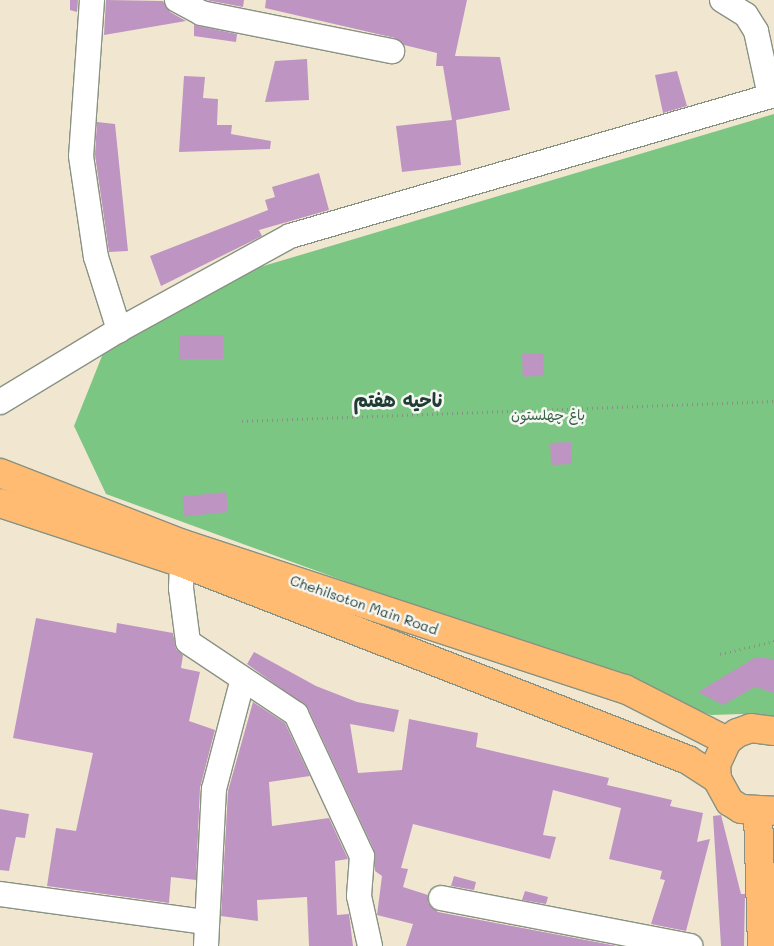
<!DOCTYPE html>
<meta charset="utf-8">
<style>
body{margin:0}
#map{position:relative;width:774px;height:946px;overflow:hidden;background:#f1e7d1;font-family:Mali,"Playpen Sans Arabic",sans-serif}
div>[style]{position:absolute}
.green>*{inset:0;background:#7cc683}
.building>*{inset:0;background:#be94c3;transform-origin:0 0}
.path>*{height:3px;margin-top:-1.5px;transform-origin:0;background:repeating-linear-gradient(90deg,#889282 0 1px,transparent 0 5px)}
.roads{filter:drop-shadow(1px 0 #889282) drop-shadow(-1px 0 #889282) drop-shadow(0 1px #889282) drop-shadow(0 -1px #889282)}
.minor>*{height:24px;margin:-12px;padding:0 12px;transform-origin:12px;border-radius:12px;background:#fff}
.major>*{height:28px;margin:-14px;padding:0 14px;transform-origin:14px;border-radius:14px;background:#febb71}
span{translate:-50% -50%;white-space:nowrap;text-align:center;line-height:1.15;-webkit-text-stroke:5px #f6f6f2;paint-order:stroke}
.park-label{font-size:14px;color:#365f48}
.street-label{font-size:14px;color:#1f3d34}
.district-label{font-size:19px;color:#1f3d34;font-weight:700}
</style>
<div id="map">
<div class="green">
<i style="clip-path:polygon(774px 114px,774px 723px,742px 714px,711px 715px,106px 494px,74px 426px,106px 346px,240px 273px)"></i>
</div>
<div class="building">
<i style="clip-path:polygon(70px 0,78px 0,77px 12px,70px 10px)"></i>
<i style="clip-path:polygon(106px 0,163px 1px,170px 12px,186px 21px,104px 35px)"></i>
<i style="clip-path:polygon(206px 0,244px 0,243px 7px)"></i>
<i style="clip-path:polygon(266px 0,467px 0,455px 56px,500px 57px,510px 110px,456px 120px,461px 165px,402px 172px,396px 126px,452px 120px,443px 66px,436px 66px,437px 53px,404px 45px,395px 38px,265px 8px)"></i>
<i style="clip-path:polygon(194px 25px,237px 34px,236px 42px,194px 36px)"></i>
<i style="clip-path:polygon(307px 59px,309px 100px,265px 102px,275px 61px)"></i>
<i style="clip-path:polygon(677px 71px,687px 106px,663px 113px,655px 75px)"></i>
<i style="clip-path:polygon(184px 76px,205px 77px,203px 98px,218px 99px,217px 125px,232px 125px,231px 134px,271px 141px,270px 149px,179px 152px)"></i>
<i style="clip-path:polygon(97px 122px,115px 124px,128px 251px,109px 252px,95px 155px)"></i>
<i style="clip-path:polygon(319px 173px,329px 210px,259px 230px,262px 236px,161px 286px,150px 256px,268px 210px,265px 200px,275px 197px,272px 187px)"></i>
<i style="left:179px;top:335px;width:44px;height:24px"></i>
<i style="left:543px;top:353px;width:23px;height:21px;rotate:88deg"></i>
<i style="left:571px;top:442px;width:22px;height:21px;rotate:87deg"></i>
<i style="left:226px;top:492px;width:20px;height:44px;rotate:84deg"></i>
<i style="clip-path:polygon(36px 618px,116px 633px,117px 623px,173px 633px,176px 649px,183px 655px,181px 668px,200px 672px,189px 721px,215px 730px,200px 788px,196px 880px,171px 877px,169px 903px,47px 886px,56px 828px,76px 831px,93px 753px,13px 738px)"></i>
<i style="clip-path:polygon(254px 652px,316px 686px,357px 702px,399px 710px,394px 732px,350px 724px,358px 773px,402px 770px,409px 719px,478px 733px,476px 747px,609px 778px,607px 785px,672px 800px,670px 806px,703px 813px,697px 842px,710px 839px,686px 931px,651px 924px,665px 880px,660px 879px,662px 871px,609px 859px,621px 808px,553px 790px,543px 835px,556px 837px,550px 859px,413px 824px,401px 868px,408px 869px,403px 887px,428px 895px,428px 903px,438px 912px,617px 946px,406px 946px,413px 924px,377px 915px,382px 876px,375px 871px,374px 850px,308px 708px,247px 664px)"></i>
<i style="clip-path:polygon(756px 657px,774px 659px,774px 693px,755px 687px,723px 705px,698px 692px)"></i>
<i style="clip-path:polygon(253px 702px,285px 723px,310px 776px,269px 782px,272px 826px,329px 818px,348px 859px,335px 861px,337px 915px,349px 914px,353px 946px,309px 946px,307px 897px,257px 900px,258px 921px,221px 916px,228px 791px)"></i>
<i style="clip-path:polygon(0 809px,29px 814px,25px 838px,16px 837px,9px 871px,0 870px)"></i>
<i style="clip-path:polygon(721px 815px,741px 894px,745px 894px,744px 946px,721px 946px,713px 816px)"></i>
<i style="clip-path:polygon(454px 876px,476px 882px,474px 890px,451px 886px)"></i>
<i style="clip-path:polygon(525px 891px,548px 897px,546px 904px,522px 900px)"></i>
</div>
<div class="path">
<i style="left:242px;top:421px;width:532px;rotate:-2.15deg"></i>
<i style="left:720px;top:654px;width:56px;rotate:-13.5deg"></i>
</div>
<div class="roads">
<div class="minor">
<i style="left:92px;top:0;width:156px;rotate:94deg"></i>
<i style="left:81px;top:156px;width:102px;rotate:81.6deg"></i>
<i style="left:96px;top:257px;width:77px;rotate:72.5deg"></i>
<i style="left:177px;top:0;width:27px;rotate:28deg"></i>
<i style="left:201px;top:13px;width:195px;rotate:11.3deg"></i>
<i style="left:722px;top:0;width:28px;rotate:32deg"></i>
<i style="left:746px;top:15px;width:19px;rotate:58deg"></i>
<i style="left:756px;top:31px;width:66px;rotate:77.8deg"></i>
<i style="left:0;top:402px;width:139px;rotate:-31.2deg"></i>
<i style="left:119px;top:330px;width:195px;rotate:-28.8deg"></i>
<i style="left:290px;top:236px;width:504px;rotate:-16.24deg"></i>
<i style="left:183px;top:545px;width:43px;rotate:92.7deg"></i>
<i style="left:181px;top:588px;width:54px;rotate:82.6deg"></i>
<i style="left:188px;top:642px;width:130px;rotate:33.7deg"></i>
<i style="left:296px;top:714px;width:157px;rotate:65.1deg"></i>
<i style="left:362px;top:856px;width:40px;rotate:94.3deg"></i>
<i style="left:359px;top:896px;width:51px;rotate:77.6deg"></i>
<i style="left:0;top:894px;width:207px;rotate:7.8deg"></i>
<i style="left:441px;top:898px;width:254px;rotate:10.9deg"></i>
<i style="left:206px;top:946px;width:157px;rotate:-87.1deg"></i>
<i style="left:214px;top:789px;width:111px;rotate:-75.3deg"></i>
</div>
<div class="major">
<i style="left:0;top:473px;width:196px;rotate:21.2deg"></i>
<i style="left:183px;top:544px;width:465px;rotate:18.2deg"></i>
<i style="left:625px;top:689px;width:114px;rotate:27deg"></i>
<i style="left:0;top:503px;width:192px;rotate:18.2deg"></i>
<i style="left:182px;top:563px;width:543px;rotate:21.27deg"></i>
<i style="left:688px;top:760px;width:35px;rotate:33deg"></i>
<i style="left:774px;top:731px;width:23px;rotate:-173deg"></i>
<i style="left:751px;top:728px;width:15px;rotate:160deg"></i>
<i style="left:737px;top:733px;width:13px;rotate:141deg"></i>
<i style="left:727px;top:741px;width:26px;rotate:115deg"></i>
<i style="left:716px;top:765px;width:14px;rotate:86deg"></i>
<i style="left:717px;top:779px;width:26px;rotate:61deg"></i>
<i style="left:730px;top:802px;width:13px;rotate:32deg"></i>
<i style="left:741px;top:809px;width:33px;rotate:3deg"></i>
<i style="left:758px;top:812px;width:134px;rotate:88.3deg"></i>
</div>
</div>
<div class="park-label">
<span style="left:548px;top:415px">باغ چهلستون</span>
</div>
<div class="street-label">
<span style="left:364px;top:605px;rotate:19deg">Chehilsoton Main Road</span>
</div>
<div class="district-label">
<span style="left:398px;top:400px">ناحیه هفتم</span>
</div>
</div>
